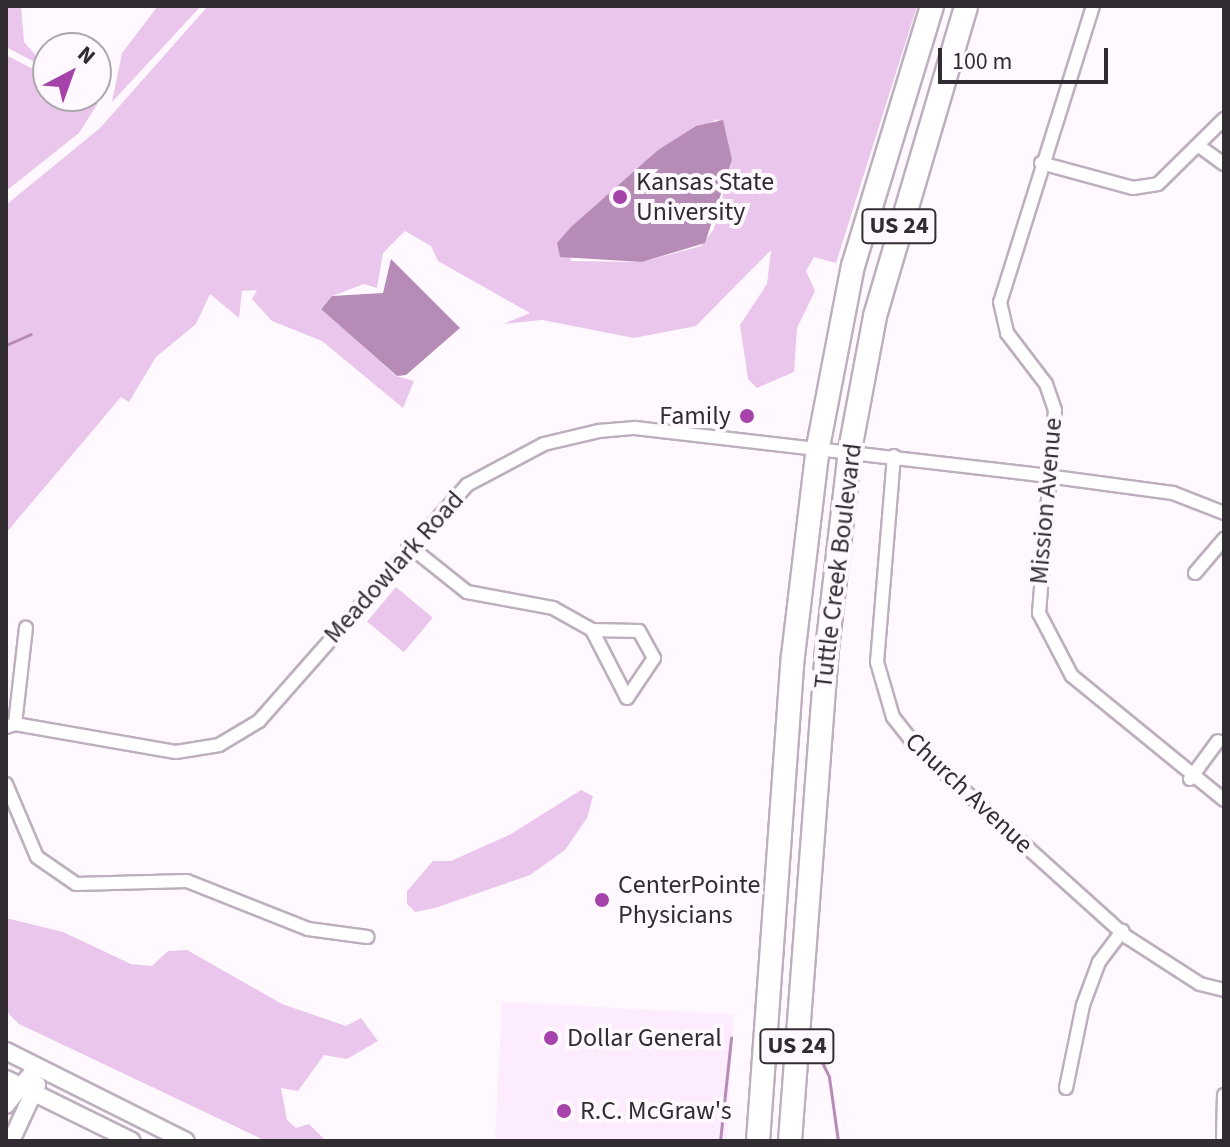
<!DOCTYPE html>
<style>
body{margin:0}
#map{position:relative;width:1230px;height:1147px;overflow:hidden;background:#fff9ff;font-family:"Source Sans 3",sans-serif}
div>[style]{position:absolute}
.built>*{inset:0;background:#fdecfd;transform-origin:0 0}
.green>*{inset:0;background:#ebc6ec;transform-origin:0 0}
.water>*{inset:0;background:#b68cb6}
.stream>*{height:3px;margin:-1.5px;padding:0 1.5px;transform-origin:1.5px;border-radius:1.5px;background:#b68cb6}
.roads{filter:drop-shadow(2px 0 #bdafbd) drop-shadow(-2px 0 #bdafbd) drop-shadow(0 2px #bdafbd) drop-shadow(0 -2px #bdafbd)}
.street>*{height:12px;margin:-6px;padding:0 6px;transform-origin:6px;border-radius:6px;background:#fff}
.secondary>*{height:16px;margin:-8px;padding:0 8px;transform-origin:8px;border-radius:8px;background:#fff}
.highway>*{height:22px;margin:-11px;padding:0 11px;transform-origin:11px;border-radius:11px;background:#fff}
.dots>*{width:22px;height:22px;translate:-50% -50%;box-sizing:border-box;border:4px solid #fff9ff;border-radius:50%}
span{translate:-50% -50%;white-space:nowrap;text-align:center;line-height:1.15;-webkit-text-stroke:8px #fff9ff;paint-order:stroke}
.shield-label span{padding:2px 6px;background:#fff9ff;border:2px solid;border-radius:6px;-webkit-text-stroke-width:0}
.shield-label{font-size:24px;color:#312c31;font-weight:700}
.poi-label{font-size:26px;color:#312c31}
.left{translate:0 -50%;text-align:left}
.right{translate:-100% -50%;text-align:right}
.street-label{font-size:26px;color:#312c31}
.frame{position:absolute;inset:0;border:8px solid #312c31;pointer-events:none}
.north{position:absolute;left:32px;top:32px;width:80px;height:80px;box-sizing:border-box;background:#fff9ff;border:2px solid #ada7ad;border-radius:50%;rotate:41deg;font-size:22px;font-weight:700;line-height:32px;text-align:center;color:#312c31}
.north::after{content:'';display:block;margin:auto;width:28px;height:36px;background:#a543aa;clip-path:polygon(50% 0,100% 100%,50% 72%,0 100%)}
.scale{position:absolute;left:938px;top:48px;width:170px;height:36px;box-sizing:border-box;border:4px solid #312c31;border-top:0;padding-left:10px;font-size:24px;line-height:28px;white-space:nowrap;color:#312c31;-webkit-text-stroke:6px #fff9ff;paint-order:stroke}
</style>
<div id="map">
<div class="built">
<i style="left:502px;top:1002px;width:232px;height:139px;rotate:3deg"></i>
</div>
<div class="green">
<i style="clip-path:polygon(6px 6px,21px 6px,24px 42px,48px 69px,6px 47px)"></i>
<i style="clip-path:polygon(158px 6px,201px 6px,112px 102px,122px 53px)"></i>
<i style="clip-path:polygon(evenodd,208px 6px,917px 6px,836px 263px,814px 257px,806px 271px,815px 291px,797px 328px,794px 372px,757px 388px,748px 379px,740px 325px,767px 284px,771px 250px,696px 326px,634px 338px,542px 320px,503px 324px,530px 313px,438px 261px,431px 246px,405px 231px,383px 253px,377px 288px,364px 284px,332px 296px,321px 308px,396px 376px,414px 381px,403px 408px,322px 341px,272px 321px,252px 299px,257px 290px,242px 291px,239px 318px,210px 294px,196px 324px,156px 357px,129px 402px,121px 397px,6px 533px,6px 205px,100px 128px,208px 6px,718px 119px,732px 160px,714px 229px,701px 246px,642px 262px,570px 261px,584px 218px,658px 150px,718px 119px)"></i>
<i style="clip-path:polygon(6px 55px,48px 77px,48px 96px,98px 103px,79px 133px,6px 191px)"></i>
<i style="left:396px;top:587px;width:48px;height:45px;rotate:40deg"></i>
<i style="clip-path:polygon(581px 790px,593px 796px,587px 818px,565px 850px,530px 875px,435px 908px,415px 912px,407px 904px,407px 891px,433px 861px,451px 861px,511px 834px)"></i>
<i style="clip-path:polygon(6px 918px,63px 932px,131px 964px,152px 966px,168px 951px,187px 950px,282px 1004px,346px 1026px,361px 1018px,378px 1041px,347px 1059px,324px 1055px,298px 1091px,281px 1088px,287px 1120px,296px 1128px,309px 1124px,326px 1141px,266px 1141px,19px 1024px,6px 1011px)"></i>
</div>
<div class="water">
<i style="clip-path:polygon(723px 120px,732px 160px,705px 243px,642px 262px,560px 257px,557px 243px,571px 227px,658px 150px,696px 126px)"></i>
<i style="clip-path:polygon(391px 259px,460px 328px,406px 375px,397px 376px,321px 309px,332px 296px,383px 293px)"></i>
</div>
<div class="stream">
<i style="left:6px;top:345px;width:27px;rotate:-24deg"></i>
<i style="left:817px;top:1052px;width:28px;rotate:64deg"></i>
<i style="left:829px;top:1077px;width:65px;rotate:82deg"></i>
<i style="left:720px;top:1141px;width:104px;rotate:-83.9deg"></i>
</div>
<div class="roads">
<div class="street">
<i style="left:1093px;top:6px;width:310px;rotate:107.4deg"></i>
<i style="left:1000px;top:302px;width:32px;rotate:77deg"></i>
<i style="left:1007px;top:333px;width:64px;rotate:52.6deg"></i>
<i style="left:1046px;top:384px;width:28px;rotate:71deg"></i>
<i style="left:1055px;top:410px;width:204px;rotate:94.5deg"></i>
<i style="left:1039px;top:613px;width:71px;rotate:62.4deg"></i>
<i style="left:1072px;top:676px;width:196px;rotate:39.2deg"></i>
<i style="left:1199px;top:146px;width:31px;rotate:36deg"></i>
<i style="left:1041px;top:163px;width:95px;rotate:15.2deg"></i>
<i style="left:1133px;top:188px;width:25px;rotate:-9deg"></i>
<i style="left:1158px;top:184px;width:93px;rotate:-44.6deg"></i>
<i style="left:894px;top:456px;width:207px;rotate:94.7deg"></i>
<i style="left:877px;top:662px;width:57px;rotate:73.8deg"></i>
<i style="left:893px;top:717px;width:42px;rotate:51.8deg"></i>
<i style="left:919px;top:750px;width:280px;rotate:42deg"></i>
<i style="left:1127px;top:937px;width:87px;rotate:32.8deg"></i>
<i style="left:1200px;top:984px;width:25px;rotate:14deg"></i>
<i style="left:408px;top:545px;width:75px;rotate:38.5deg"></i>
<i style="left:467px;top:592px;width:87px;rotate:10.5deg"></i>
<i style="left:553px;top:608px;width:45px;rotate:29.4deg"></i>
<i style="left:592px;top:630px;width:47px;rotate:1.2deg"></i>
<i style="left:639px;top:631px;width:31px;rotate:61deg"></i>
<i style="left:654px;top:658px;width:48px;rotate:124deg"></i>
<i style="left:627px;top:698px;width:76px;rotate:-117.2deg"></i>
<i style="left:1195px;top:573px;width:45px;rotate:-49.5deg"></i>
<i style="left:15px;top:724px;width:163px;rotate:9.9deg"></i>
<i style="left:176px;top:752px;width:44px;rotate:-9.2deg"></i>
<i style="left:219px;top:745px;width:47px;rotate:-31deg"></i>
<i style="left:259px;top:721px;width:315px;rotate:-48.6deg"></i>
<i style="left:467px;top:485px;width:87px;rotate:-28deg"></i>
<i style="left:544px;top:444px;width:57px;rotate:-13.3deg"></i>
<i style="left:599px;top:431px;width:36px;rotate:-5deg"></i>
<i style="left:635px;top:428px;width:400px;rotate:6.6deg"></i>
<i style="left:1032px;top:474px;width:142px;rotate:7.7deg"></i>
<i style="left:1173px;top:493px;width:55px;rotate:21.4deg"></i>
<i style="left:6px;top:727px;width:9px;rotate:-18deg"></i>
<i style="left:15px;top:724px;width:97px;rotate:-83.5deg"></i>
<i style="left:1190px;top:779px;width:47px;rotate:-53.6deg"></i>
<i style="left:6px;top:784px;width:79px;rotate:67deg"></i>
<i style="left:37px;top:857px;width:47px;rotate:34.7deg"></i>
<i style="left:76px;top:884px;width:111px;rotate:-1.5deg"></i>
<i style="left:187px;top:881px;width:130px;rotate:21.6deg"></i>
<i style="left:308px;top:929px;width:60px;rotate:7.7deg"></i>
<i style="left:1066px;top:1088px;width:85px;rotate:-78.4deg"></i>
<i style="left:1083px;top:1005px;width:46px;rotate:-69.6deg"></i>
<i style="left:1099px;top:962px;width:39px;rotate:-53deg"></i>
<i style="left:1223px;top:1141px;width:46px;rotate:-88.8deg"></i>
</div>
<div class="secondary">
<i style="left:6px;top:1051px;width:201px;rotate:26.6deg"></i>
<i style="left:6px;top:1079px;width:140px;rotate:26.2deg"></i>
<i style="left:6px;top:1105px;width:48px;rotate:-51deg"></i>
<i style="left:11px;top:1141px;width:62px;rotate:-65.1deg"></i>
</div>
<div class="highway">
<i style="left:758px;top:1141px;width:486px;rotate:-85.9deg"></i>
<i style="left:793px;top:656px;width:210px;rotate:-83.2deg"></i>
<i style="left:818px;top:447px;width:184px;rotate:-79.1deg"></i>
<i style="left:853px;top:266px;width:272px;rotate:-73.1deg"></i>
<i style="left:790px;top:1141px;width:484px;rotate:-85.7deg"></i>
<i style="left:826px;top:658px;width:209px;rotate:-83.4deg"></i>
<i style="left:850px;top:450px;width:136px;rotate:-79.4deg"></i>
<i style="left:875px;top:316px;width:323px;rotate:-73.6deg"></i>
</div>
</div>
<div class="dots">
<i style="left:620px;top:197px;background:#a543aa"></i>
<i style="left:747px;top:416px;background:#a543aa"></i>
<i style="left:602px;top:900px;background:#a543aa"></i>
<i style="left:551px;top:1038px;background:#a543aa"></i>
<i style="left:564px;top:1111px;background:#a543aa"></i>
</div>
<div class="shield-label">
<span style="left:899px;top:226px">US 24</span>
<span style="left:797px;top:1046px">US 24</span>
</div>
<div class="poi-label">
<span class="left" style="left:636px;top:197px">Kansas State<br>University</span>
<span class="right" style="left:731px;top:416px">Family</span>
<span class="left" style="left:618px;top:900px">CenterPointe<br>Physicians</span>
<span class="left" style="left:567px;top:1038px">Dollar General</span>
<span class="left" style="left:580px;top:1111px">R.C. McGraw's</span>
</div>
<div class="street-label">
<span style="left:1046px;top:501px;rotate:-85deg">Mission Avenue</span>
<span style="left:838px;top:566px;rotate:-83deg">Tuttle Creek Boulevard</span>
<span style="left:394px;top:567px;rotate:-48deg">Meadowlark Road</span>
<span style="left:969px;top:793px;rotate:43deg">Church Avenue</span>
</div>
<div class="frame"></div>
<div class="north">N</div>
<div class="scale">100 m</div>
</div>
